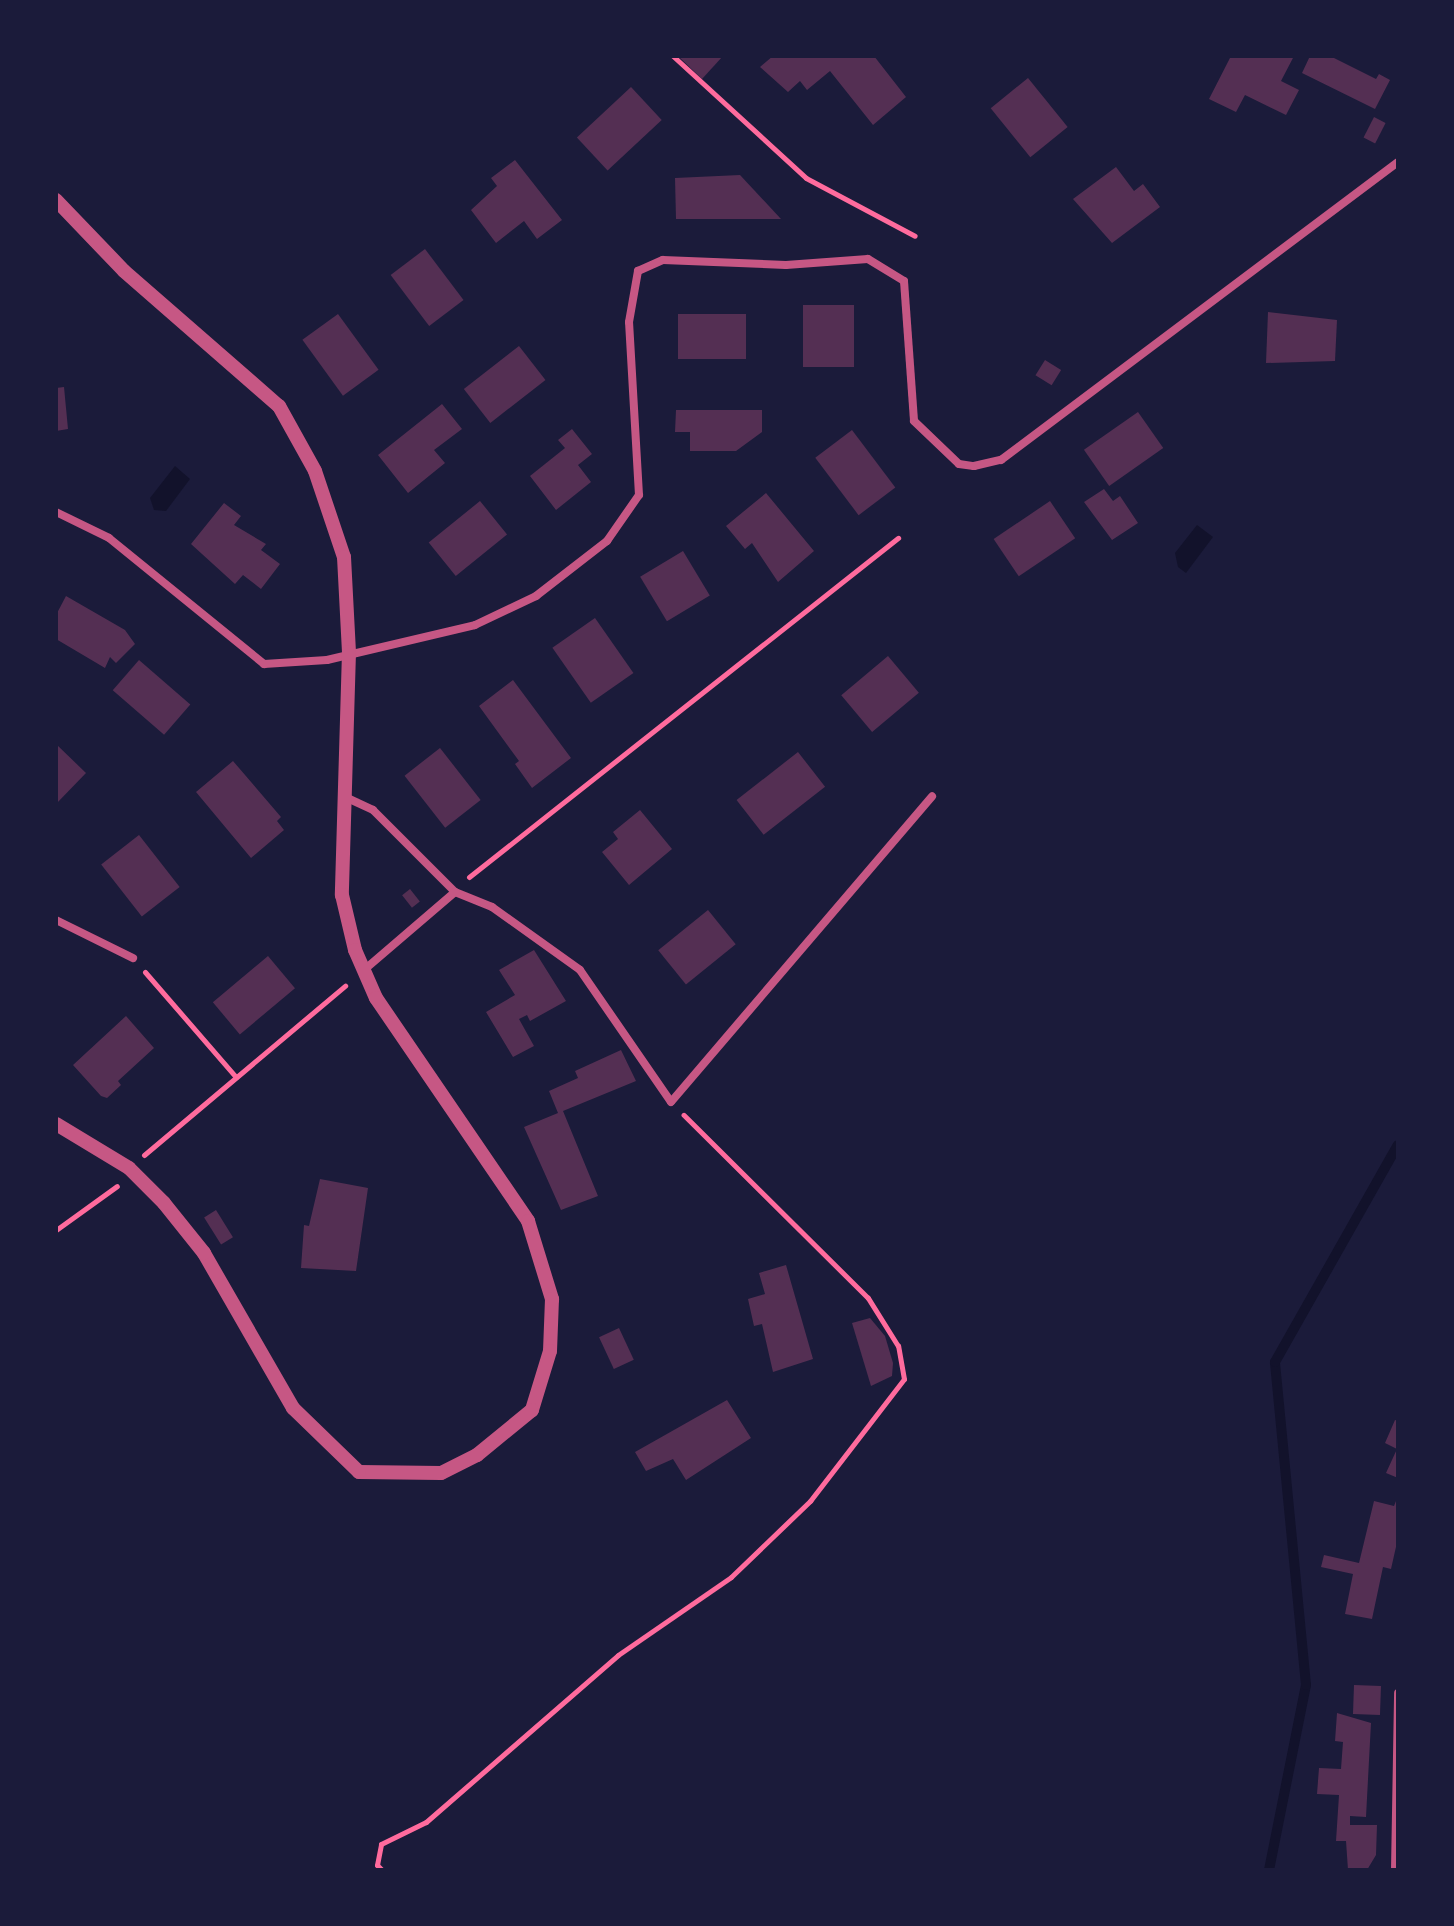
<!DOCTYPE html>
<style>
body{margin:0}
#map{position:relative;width:1454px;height:1926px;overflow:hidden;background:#1b1b3a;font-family:Helvetica,sans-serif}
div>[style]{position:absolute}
.water>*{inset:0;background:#12122b}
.stream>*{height:10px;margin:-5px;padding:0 5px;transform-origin:5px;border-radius:5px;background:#12122b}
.building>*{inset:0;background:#542f53;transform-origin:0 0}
.path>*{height:5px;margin:-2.5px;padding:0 2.5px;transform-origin:2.5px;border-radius:2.5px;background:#ff6b9d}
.minor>*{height:8px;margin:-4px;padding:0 4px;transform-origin:4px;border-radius:4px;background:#c65784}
.tertiary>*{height:14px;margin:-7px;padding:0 7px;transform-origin:7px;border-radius:7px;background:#c65784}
span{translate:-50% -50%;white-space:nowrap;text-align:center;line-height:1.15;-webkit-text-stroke:6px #1b1b3a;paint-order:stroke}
.frame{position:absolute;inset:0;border:58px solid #1b1b3a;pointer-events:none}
</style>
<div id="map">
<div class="water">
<i style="clip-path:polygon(175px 466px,190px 479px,166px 511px,154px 510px,150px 498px)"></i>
<i style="clip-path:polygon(1197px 525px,1213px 537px,1186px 573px,1178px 567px,1175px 553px)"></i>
</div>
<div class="stream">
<i style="left:1269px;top:1870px;width:189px;rotate:-78.7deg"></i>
<i style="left:1306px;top:1685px;width:324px;rotate:-95.5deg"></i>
<i style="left:1275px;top:1362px;width:249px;rotate:-60.5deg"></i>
</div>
<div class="building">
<i style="clip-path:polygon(678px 56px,723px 56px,702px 79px)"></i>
<i style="clip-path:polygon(773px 56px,874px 56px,906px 97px,873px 125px,830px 71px,807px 90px,800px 81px,788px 92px,760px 67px)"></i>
<i style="clip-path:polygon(1231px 56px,1294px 56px,1281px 81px,1299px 90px,1286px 115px,1245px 95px,1236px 112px,1209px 99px)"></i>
<i style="clip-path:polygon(1310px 56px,1330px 56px,1376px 79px,1379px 74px,1390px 80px,1375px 109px,1302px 73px)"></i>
<i style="left:1028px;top:78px;width:63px;height:48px;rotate:51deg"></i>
<i style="left:631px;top:87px;width:45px;height:74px;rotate:47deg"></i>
<i style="left:1374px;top:117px;width:13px;height:23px;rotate:27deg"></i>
<i style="clip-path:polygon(515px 160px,562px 220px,537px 239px,524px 221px,496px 243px,471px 210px,497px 186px,491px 178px)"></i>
<i style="clip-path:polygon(1116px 167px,1134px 191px,1143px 184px,1160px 207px,1112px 243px,1073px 199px)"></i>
<i style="clip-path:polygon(740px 175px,781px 219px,676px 219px,675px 178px)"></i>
<i style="left:425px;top:249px;width:64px;height:43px;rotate:53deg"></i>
<i style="left:803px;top:305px;width:51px;height:62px"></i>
<i style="clip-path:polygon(1268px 312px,1337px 320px,1335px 361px,1266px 363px)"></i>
<i style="left:338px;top:314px;width:69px;height:44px;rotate:54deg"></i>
<i style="left:746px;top:314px;width:45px;height:68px;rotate:90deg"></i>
<i style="left:519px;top:346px;width:43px;height:70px;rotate:52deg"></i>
<i style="left:1045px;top:360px;width:19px;height:18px;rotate:32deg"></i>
<i style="clip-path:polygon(64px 387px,68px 429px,56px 431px,56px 388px)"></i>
<i style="clip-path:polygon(442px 404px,462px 429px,434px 450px,445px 463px,408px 493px,378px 455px)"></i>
<i style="clip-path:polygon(676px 410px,762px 410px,762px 432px,736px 451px,690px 451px,690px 432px,675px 432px)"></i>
<i style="left:1138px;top:412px;width:44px;height:66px;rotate:55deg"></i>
<i style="clip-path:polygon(572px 429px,592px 454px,578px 465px,591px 482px,556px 510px,530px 476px,565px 448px,558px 440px)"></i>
<i style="left:852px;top:430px;width:72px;height:46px;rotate:53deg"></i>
<i style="clip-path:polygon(1104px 489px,1113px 501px,1120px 496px,1138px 523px,1112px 540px,1084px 502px)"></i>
<i style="clip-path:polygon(766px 493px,814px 551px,778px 582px,752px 543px,745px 549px,726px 526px)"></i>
<i style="left:480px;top:501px;width:43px;height:66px;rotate:51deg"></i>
<i style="left:1050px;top:501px;width:45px;height:68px;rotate:56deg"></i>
<i style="clip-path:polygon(224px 503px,241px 516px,234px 525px,266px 544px,261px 550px,280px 564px,261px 589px,243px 575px,235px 584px,191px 544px)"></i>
<i style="left:683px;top:551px;width:52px;height:50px;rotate:59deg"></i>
<i style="clip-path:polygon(66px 596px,125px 630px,135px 644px,116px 663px,110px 657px,105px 668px,56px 639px,56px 615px)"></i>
<i style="left:595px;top:618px;width:67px;height:52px;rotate:55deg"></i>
<i style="left:888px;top:656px;width:48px;height:61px;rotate:50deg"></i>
<i style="left:139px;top:660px;width:68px;height:40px;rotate:41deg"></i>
<i style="clip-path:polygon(513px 680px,571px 758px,532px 788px,515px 764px,519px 761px,479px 706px)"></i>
<i style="clip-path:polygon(56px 744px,86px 773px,56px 804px)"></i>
<i style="left:440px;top:748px;width:66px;height:45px;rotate:52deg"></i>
<i style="left:798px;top:752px;width:44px;height:78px;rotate:52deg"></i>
<i style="clip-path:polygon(233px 761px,281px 817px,277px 821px,284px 830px,251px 858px,196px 792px)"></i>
<i style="clip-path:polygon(640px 810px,672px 849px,629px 885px,602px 852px,618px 839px,613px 832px)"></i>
<i style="left:139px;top:835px;width:66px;height:48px;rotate:52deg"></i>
<i style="left:410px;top:889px;width:16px;height:10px;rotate:52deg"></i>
<i style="left:708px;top:910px;width:44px;height:64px;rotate:51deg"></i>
<i style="clip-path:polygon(534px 950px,566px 1001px,530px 1021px,527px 1015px,519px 1019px,534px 1046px,513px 1057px,486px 1012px,515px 995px,499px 970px)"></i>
<i style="left:268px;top:956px;width:42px;height:72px;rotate:50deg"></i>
<i style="clip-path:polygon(126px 1016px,154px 1048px,118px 1081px,121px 1085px,107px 1098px,101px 1096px,73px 1065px)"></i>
<i style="clip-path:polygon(621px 1050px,636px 1081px,563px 1111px,598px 1196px,561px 1210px,524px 1127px,558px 1113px,549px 1091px,578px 1078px,575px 1071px)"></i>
<i style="clip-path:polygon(320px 1179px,368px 1188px,356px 1271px,301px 1268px,304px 1225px,309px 1226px)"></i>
<i style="left:216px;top:1210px;width:32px;height:14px;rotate:58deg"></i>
<i style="clip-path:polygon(786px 1265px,813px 1359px,773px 1372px,762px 1324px,754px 1326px,748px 1299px,765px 1294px,759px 1273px)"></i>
<i style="clip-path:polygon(870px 1318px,885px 1336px,893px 1363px,892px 1376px,871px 1386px,852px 1323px)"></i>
<i style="left:619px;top:1328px;width:35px;height:22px;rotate:65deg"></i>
<i style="clip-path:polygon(727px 1400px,751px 1438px,686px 1480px,673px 1459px,646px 1471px,635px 1452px)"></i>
<i style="clip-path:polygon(1395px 1420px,1398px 1421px,1398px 1478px,1386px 1473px,1397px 1449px,1385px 1443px)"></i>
<i style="clip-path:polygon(1398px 1496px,1398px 1538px,1391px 1569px,1383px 1567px,1372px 1619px,1345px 1614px,1353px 1574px,1321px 1567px,1324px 1555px,1359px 1563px,1374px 1501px,1394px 1506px)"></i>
<i style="left:1354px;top:1685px;width:27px;height:29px;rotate:2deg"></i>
<i style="clip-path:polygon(1337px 1713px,1371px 1723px,1366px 1817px,1350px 1816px,1350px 1825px,1377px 1825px,1376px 1855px,1367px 1870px,1348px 1870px,1346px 1841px,1336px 1841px,1339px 1795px,1317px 1794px,1319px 1768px,1341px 1769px,1343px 1742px,1335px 1741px)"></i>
</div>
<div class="path">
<i style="left:673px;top:56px;width:180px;rotate:42.5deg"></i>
<i style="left:806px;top:178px;width:123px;rotate:28deg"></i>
<i style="left:469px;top:877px;width:547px;rotate:-38.32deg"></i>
<i style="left:145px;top:972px;width:139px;rotate:49.1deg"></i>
<i style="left:144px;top:1155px;width:263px;rotate:-40.1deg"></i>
<i style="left:56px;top:1230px;width:75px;rotate:-35.8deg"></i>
<i style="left:382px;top:1870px;width:7px;rotate:-135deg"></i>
<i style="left:377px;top:1865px;width:21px;rotate:-79deg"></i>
<i style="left:381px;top:1844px;width:50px;rotate:-26.1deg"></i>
<i style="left:426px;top:1822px;width:254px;rotate:-41deg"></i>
<i style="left:618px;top:1655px;width:137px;rotate:-34.6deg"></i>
<i style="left:731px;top:1577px;width:110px;rotate:-43.9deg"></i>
<i style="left:810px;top:1501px;width:154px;rotate:-52.4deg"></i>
<i style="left:904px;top:1379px;width:34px;rotate:-100deg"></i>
<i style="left:898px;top:1346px;width:57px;rotate:-122deg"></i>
<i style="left:868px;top:1298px;width:260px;rotate:-135.2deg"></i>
</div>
<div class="minor">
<i style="left:56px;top:512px;width:59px;rotate:26.1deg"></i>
<i style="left:109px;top:538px;width:200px;rotate:39.1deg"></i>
<i style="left:264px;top:664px;width:63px;rotate:-3.6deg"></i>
<i style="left:327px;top:660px;width:152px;rotate:-13.3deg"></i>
<i style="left:475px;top:625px;width:68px;rotate:-25.4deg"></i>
<i style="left:536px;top:596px;width:90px;rotate:-37.8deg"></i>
<i style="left:607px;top:541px;width:56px;rotate:-55.2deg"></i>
<i style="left:639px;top:495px;width:173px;rotate:-93.3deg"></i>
<i style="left:629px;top:322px;width:52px;rotate:-80deg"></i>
<i style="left:638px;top:271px;width:27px;rotate:-24deg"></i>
<i style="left:663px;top:260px;width:123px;rotate:2.3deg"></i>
<i style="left:786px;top:265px;width:82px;rotate:-4.2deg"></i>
<i style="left:868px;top:259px;width:42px;rotate:31.4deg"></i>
<i style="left:904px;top:281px;width:140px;rotate:85.9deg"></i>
<i style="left:914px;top:421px;width:62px;rotate:43.7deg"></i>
<i style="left:959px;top:464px;width:15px;rotate:8deg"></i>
<i style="left:974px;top:466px;width:28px;rotate:-13deg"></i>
<i style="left:1001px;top:460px;width:496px;rotate:-36.9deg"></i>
<i style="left:343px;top:796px;width:33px;rotate:25deg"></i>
<i style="left:373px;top:810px;width:116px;rotate:45deg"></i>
<i style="left:455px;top:892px;width:40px;rotate:22deg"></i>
<i style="left:492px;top:907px;width:108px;rotate:35.6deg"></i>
<i style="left:580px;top:970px;width:160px;rotate:55.4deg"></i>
<i style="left:671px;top:1102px;width:402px;rotate:-49.5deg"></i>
<i style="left:56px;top:920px;width:86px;rotate:26.3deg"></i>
<i style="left:364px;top:970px;width:120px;rotate:-40.6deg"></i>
<i style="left:1395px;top:1870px;width:177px;rotate:-89deg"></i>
</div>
<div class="tertiary">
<i style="left:56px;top:200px;width:98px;rotate:46.2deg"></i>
<i style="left:124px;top:271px;width:206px;rotate:41.1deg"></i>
<i style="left:279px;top:406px;width:74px;rotate:61deg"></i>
<i style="left:315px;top:471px;width:91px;rotate:71.4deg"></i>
<i style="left:344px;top:557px;width:95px;rotate:87deg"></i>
<i style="left:349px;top:652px;width:243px;rotate:91.7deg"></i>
<i style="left:342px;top:895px;width:57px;rotate:76.7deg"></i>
<i style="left:355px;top:950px;width:52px;rotate:66.4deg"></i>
<i style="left:376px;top:998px;width:270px;rotate:55.7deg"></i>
<i style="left:528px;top:1221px;width:82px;rotate:72.9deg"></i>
<i style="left:552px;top:1299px;width:52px;rotate:92.2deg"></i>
<i style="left:550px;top:1351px;width:62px;rotate:107deg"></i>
<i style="left:532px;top:1410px;width:71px;rotate:140.7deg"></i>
<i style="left:477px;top:1455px;width:40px;rotate:153.4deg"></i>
<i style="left:441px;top:1473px;width:82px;rotate:-179.3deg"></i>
<i style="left:359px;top:1472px;width:92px;rotate:-135.9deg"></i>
<i style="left:293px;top:1408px;width:179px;rotate:-119.9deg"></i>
<i style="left:204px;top:1253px;width:64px;rotate:-128.7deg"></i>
<i style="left:164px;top:1203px;width:49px;rotate:-135deg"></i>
<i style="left:129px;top:1168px;width:85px;rotate:-148.9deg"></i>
</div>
<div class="frame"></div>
</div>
